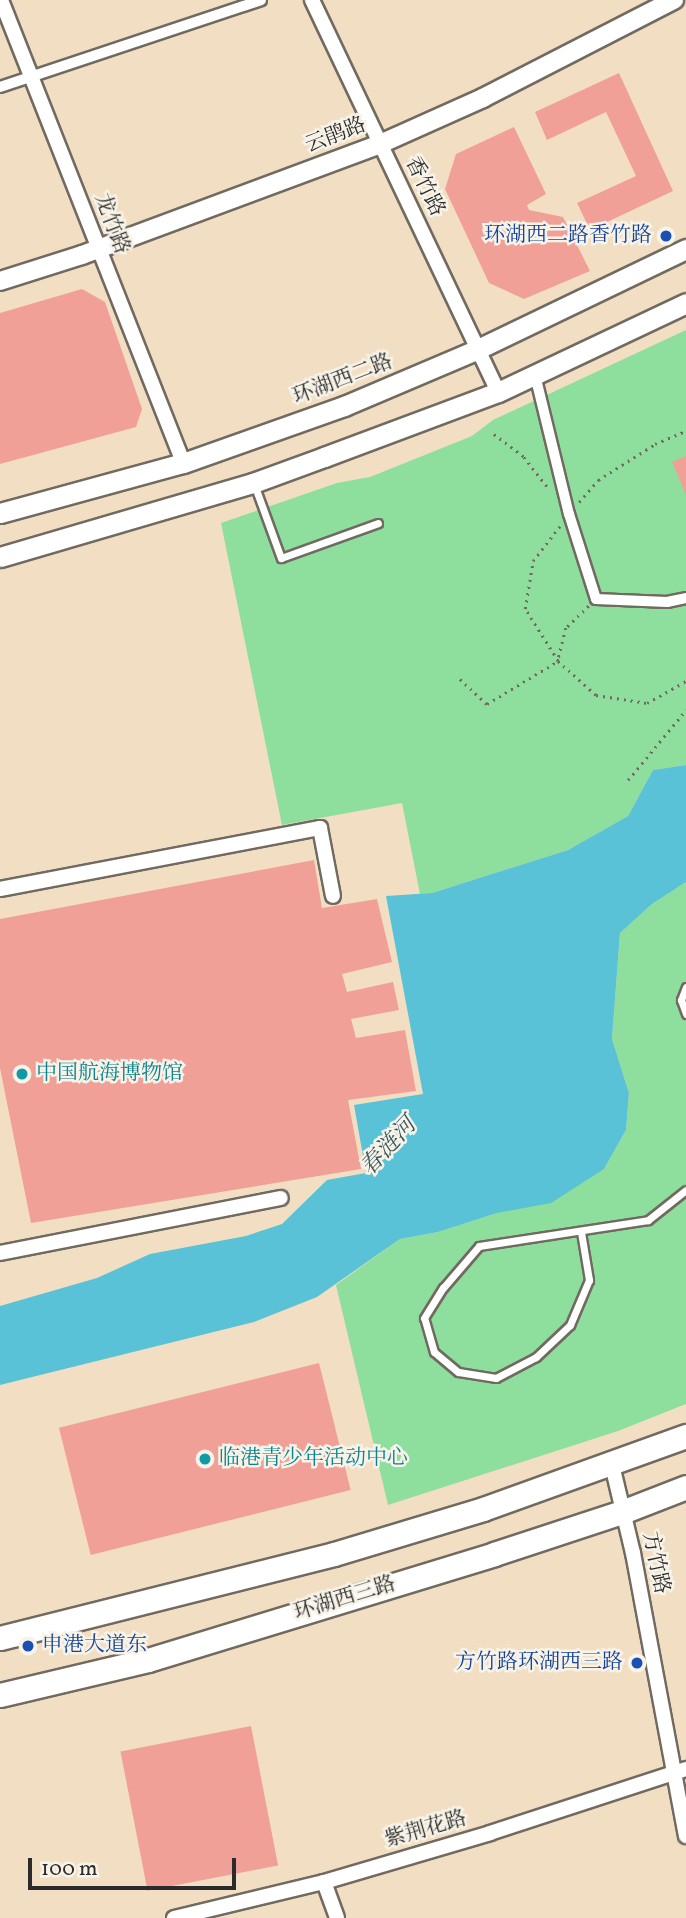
<!DOCTYPE html>
<meta charset="utf-8">
<style>
body{margin:0}
#map{position:relative;width:686px;height:1918px;overflow:hidden;background:#f2dfc3;font-family:Vollkorn,"Noto Serif SC",serif}
div>[style]{position:absolute}
.green>*{inset:0;background:#8ede9e}
.water>*{inset:0;background:#59c2d6}
.building>*{inset:0;background:#f1a098;transform-origin:0 0}
.path>*{height:2.5px;margin-top:-1.25px;transform-origin:0;background:repeating-linear-gradient(90deg,#716a60 0 2px,transparent 0 7px)}
.roads{filter:drop-shadow(2px 0 #716a60) drop-shadow(-2px 0 #716a60) drop-shadow(0 2px #716a60) drop-shadow(0 -2px #716a60)}
.service>*{height:7px;margin:-3.5px;padding:0 3.5px;transform-origin:3.5px;border-radius:3.5px;background:#fff}
.pedestrian>*{height:10px;margin:-5px;padding:0 5px;transform-origin:5px;border-radius:5px;background:#fff}
.minor>*{height:14px;margin:-7px;padding:0 7px;transform-origin:7px;border-radius:7px;background:#fff}
.tertiary>*{height:18px;margin:-9px;padding:0 9px;transform-origin:9px;border-radius:9px;background:#fff}
.secondary>*{height:19px;margin:-9.5px;padding:0 9.5px;transform-origin:9.5px;border-radius:9.5px;background:#fff}
.primary>*{height:23px;margin:-11.5px;padding:0 11.5px;transform-origin:11.5px;border-radius:11.5px;background:#fff}
.dots>*{width:19px;height:19px;translate:-50% -50%;box-sizing:border-box;border:4px solid #f7f3e8;border-radius:50%}
span{translate:-50% -50%;white-space:nowrap;text-align:center;line-height:1.15;-webkit-text-stroke:5px #f7f3e8;paint-order:stroke}
.street-label{font-size:21px;color:#2b2b2b}
.transit-label{font-size:21px;color:#164399}
.right{translate:-100% -50%;text-align:right}
.left{translate:0 -50%;text-align:left}
.culture-label{font-size:21px;color:#0d838f}
.water-label{font-size:23px;color:#39585e;font-style:italic}
.scale{position:absolute;left:28px;top:1858px;width:208px;height:32px;box-sizing:border-box;border:4px solid #2b2b2b;border-top:0;padding-left:9px;font-size:21px;line-height:24px;white-space:nowrap;color:#2b2b2b;-webkit-text-stroke:5px #f7f3e8;paint-order:stroke}
</style>
<div id="map">
<div class="green">
<i style="clip-path:polygon(686px 330px,686px 765px,653px 770px,628px 816px,568px 850px,432px 893px,420px 894px,402px 803px,282px 825px,221px 523px,337px 483px,370px 477px,472px 436px,493px 420px)"></i>
<i style="clip-path:polygon(686px 882px,686px 1404px,618px 1431px,388px 1505px,336px 1285px,400px 1239px,438px 1232px,497px 1213px,604px 1169px,626px 1130px,629px 1093px,612px 1039px,620px 933px,652px 904px)"></i>
</div>
<div class="water">
<i style="clip-path:polygon(686px 765px,686px 882px,652px 904px,620px 933px,612px 1039px,629px 1093px,626px 1130px,604px 1169px,551px 1203px,497px 1213px,438px 1232px,400px 1239px,317px 1297px,254px 1322px,0 1385px,0 1306px,97px 1278px,150px 1254px,246px 1236px,282px 1224px,327px 1180px,366px 1173px,354px 1105px,423px 1094px,386px 896px,432px 893px,568px 850px,628px 816px,653px 770px)"></i>
</div>
<div class="building">
<i style="clip-path:polygon(619px 73px,673px 191px,590px 230px,577px 203px,636px 176px,606px 112px,547px 140px,535px 112px)"></i>
<i style="clip-path:polygon(514px 127px,546px 194px,527px 205px,529px 210px,563px 217px,590px 271px,524px 299px,489px 283px,445px 189px,456px 154px)"></i>
<i style="clip-path:polygon(82px 289px,105px 302px,142px 409px,136px 427px,0 464px,0 313px)"></i>
<i style="clip-path:polygon(686px 456px,686px 495px,672px 462px)"></i>
<i style="clip-path:polygon(314px 860px,322px 908px,377px 899px,392px 962px,342px 974px,347px 992px,393px 982px,399px 1010px,351px 1019px,356px 1038px,405px 1030px,416px 1091px,348px 1100px,361px 1169px,31px 1223px,0 1068px,0 919px)"></i>
<i style="left:319px;top:1363px;width:131px;height:268px;rotate:76deg"></i>
<i style="left:251px;top:1726px;width:142px;height:133px;rotate:79deg"></i>
</div>
<div class="path">
<i style="left:494px;top:434px;width:38px;rotate:37deg"></i>
<i style="left:524px;top:457px;width:41px;rotate:52deg"></i>
<i style="left:579px;top:502px;width:29px;rotate:-49deg"></i>
<i style="left:598px;top:480px;width:67px;rotate:-32.3deg"></i>
<i style="left:655px;top:444px;width:34px;rotate:-23deg"></i>
<i style="left:589px;top:606px;width:32px;rotate:136deg"></i>
<i style="left:566px;top:628px;width:34px;rotate:104deg"></i>
<i style="left:558px;top:661px;width:51px;rotate:41.8deg"></i>
<i style="left:596px;top:695px;width:52px;rotate:8.9deg"></i>
<i style="left:647px;top:703px;width:45px;rotate:-29.4deg"></i>
<i style="left:460px;top:679px;width:37px;rotate:43deg"></i>
<i style="left:487px;top:704px;width:83px;rotate:-31.2deg"></i>
<i style="left:558px;top:661px;width:62px;rotate:-122.4deg"></i>
<i style="left:525px;top:609px;width:49px;rotate:-80.5deg"></i>
<i style="left:533px;top:561px;width:44px;rotate:-52.4deg"></i>
<i style="left:628px;top:780px;width:91px;rotate:-50.4deg"></i>
</div>
<div class="roads">
<div class="service">
<i style="left:254px;top:484px;width:79px;rotate:70deg"></i>
<i style="left:281px;top:558px;width:103px;rotate:-19.8deg"></i>
<i style="left:686px;top:987px;width:14px;rotate:111deg"></i>
<i style="left:681px;top:1000px;width:15px;rotate:70deg"></i>
<i style="left:581px;top:1232px;width:49px;rotate:80.5deg"></i>
<i style="left:589px;top:1280px;width:49px;rotate:112.9deg"></i>
<i style="left:570px;top:1325px;width:47px;rotate:136.7deg"></i>
<i style="left:536px;top:1357px;width:45px;rotate:152.3deg"></i>
<i style="left:496px;top:1378px;width:38px;rotate:-171deg"></i>
<i style="left:458px;top:1372px;width:31px;rotate:-140deg"></i>
<i style="left:434px;top:1352px;width:35px;rotate:-106deg"></i>
<i style="left:424px;top:1318px;width:36px;rotate:-58deg"></i>
<i style="left:443px;top:1288px;width:55px;rotate:-49.4deg"></i>
<i style="left:479px;top:1246px;width:171px;rotate:-8.7deg"></i>
<i style="left:648px;top:1220px;width:48px;rotate:-38.3deg"></i>
</div>
<div class="pedestrian">
<i style="left:0;top:87px;width:275px;rotate:-18.4deg"></i>
<i style="left:535px;top:375px;width:143px;rotate:76.3deg"></i>
<i style="left:569px;top:514px;width:89px;rotate:72.4deg"></i>
<i style="left:596px;top:599px;width:71px;rotate:2.4deg"></i>
<i style="left:667px;top:602px;width:19px;rotate:-12deg"></i>
</div>
<div class="minor">
<i style="left:1px;top:0;width:497px;rotate:68.5deg"></i>
<i style="left:312px;top:0;width:434px;rotate:64.6deg"></i>
<i style="left:0;top:889px;width:326px;rotate:-10.8deg"></i>
<i style="left:320px;top:828px;width:69px;rotate:79.2deg"></i>
<i style="left:0;top:1253px;width:286px;rotate:-11.1deg"></i>
<i style="left:612px;top:1465px;width:90px;rotate:76.6deg"></i>
<i style="left:633px;top:1553px;width:288px;rotate:79.4deg"></i>
<i style="left:324px;top:1882px;width:38px;rotate:70deg"></i>
<i style="left:174px;top:1918px;width:154px;rotate:-13.5deg"></i>
<i style="left:324px;top:1882px;width:173px;rotate:-16.4deg"></i>
<i style="left:490px;top:1833px;width:206px;rotate:-18.1deg"></i>
</div>
<div class="tertiary">
<i style="left:0;top:281px;width:86px;rotate:-17.6deg"></i>
<i style="left:82px;top:255px;width:318px;rotate:-20.4deg"></i>
<i style="left:380px;top:144px;width:113px;rotate:-24.1deg"></i>
<i style="left:483px;top:98px;width:215px;rotate:-27.2deg"></i>
</div>
<div class="secondary">
<i style="left:0;top:513px;width:190px;rotate:-15.3deg"></i>
<i style="left:183px;top:463px;width:171px;rotate:-19.5deg"></i>
<i style="left:344px;top:406px;width:146px;rotate:-23deg"></i>
<i style="left:478px;top:349px;width:231px;rotate:-25.7deg"></i>
<i style="left:0;top:557px;width:264px;rotate:-16.3deg"></i>
<i style="left:253px;top:483px;width:76px;rotate:-20.1deg"></i>
<i style="left:324px;top:457px;width:186px;rotate:-20.5deg"></i>
<i style="left:498px;top:392px;width:208px;rotate:-25.3deg"></i>
</div>
<div class="primary">
<i style="left:0;top:1638px;width:344px;rotate:-14.1deg"></i>
<i style="left:334px;top:1554px;width:156px;rotate:-16.8deg"></i>
<i style="left:483px;top:1509px;width:216px;rotate:-19.8deg"></i>
<i style="left:0;top:1695px;width:152px;rotate:-13.3deg"></i>
<i style="left:148px;top:1660px;width:362px;rotate:-17deg"></i>
<i style="left:494px;top:1554px;width:135px;rotate:-18.2deg"></i>
<i style="left:622px;top:1512px;width:69px;rotate:-21.3deg"></i>
</div>
</div>
<div class="dots">
<i style="left:666px;top:236px;background:#1a4fb4"></i>
<i style="left:22px;top:1074px;background:#0f9aa8"></i>
<i style="left:205px;top:1459px;background:#0f9aa8"></i>
<i style="left:28px;top:1646px;background:#1a4fb4"></i>
<i style="left:637px;top:1663px;background:#1a4fb4"></i>
</div>
<div class="street-label">
<span style="left:336px;top:136px;rotate:-21deg">云鹃路</span>
<span style="left:424px;top:187px;rotate:64deg">香竹路</span>
<span style="left:111px;top:224px;rotate:69deg">龙竹路</span>
<span style="left:343px;top:380px;rotate:-21deg">环湖西二路</span>
<span style="left:655px;top:1563px;rotate:78deg">方竹路</span>
<span style="left:345px;top:1599px;rotate:-17deg">环湖西三路</span>
<span style="left:426px;top:1830px;rotate:-16deg">紫荆花路</span>
</div>
<div class="transit-label">
<span class="right" style="left:652px;top:236px">环湖西二路香竹路</span>
<span class="left" style="left:42px;top:1646px">申港大道东</span>
<span class="right" style="left:623px;top:1663px">方竹路环湖西三路</span>
</div>
<div class="culture-label">
<span class="left" style="left:36px;top:1074px">中国航海博物馆</span>
<span class="left" style="left:219px;top:1459px">临港青少年活动中心</span>
</div>
<div class="water-label">
<span style="left:389px;top:1147px;rotate:-47deg">春涟河</span>
</div>
<div class="scale">100 m</div>
</div>
